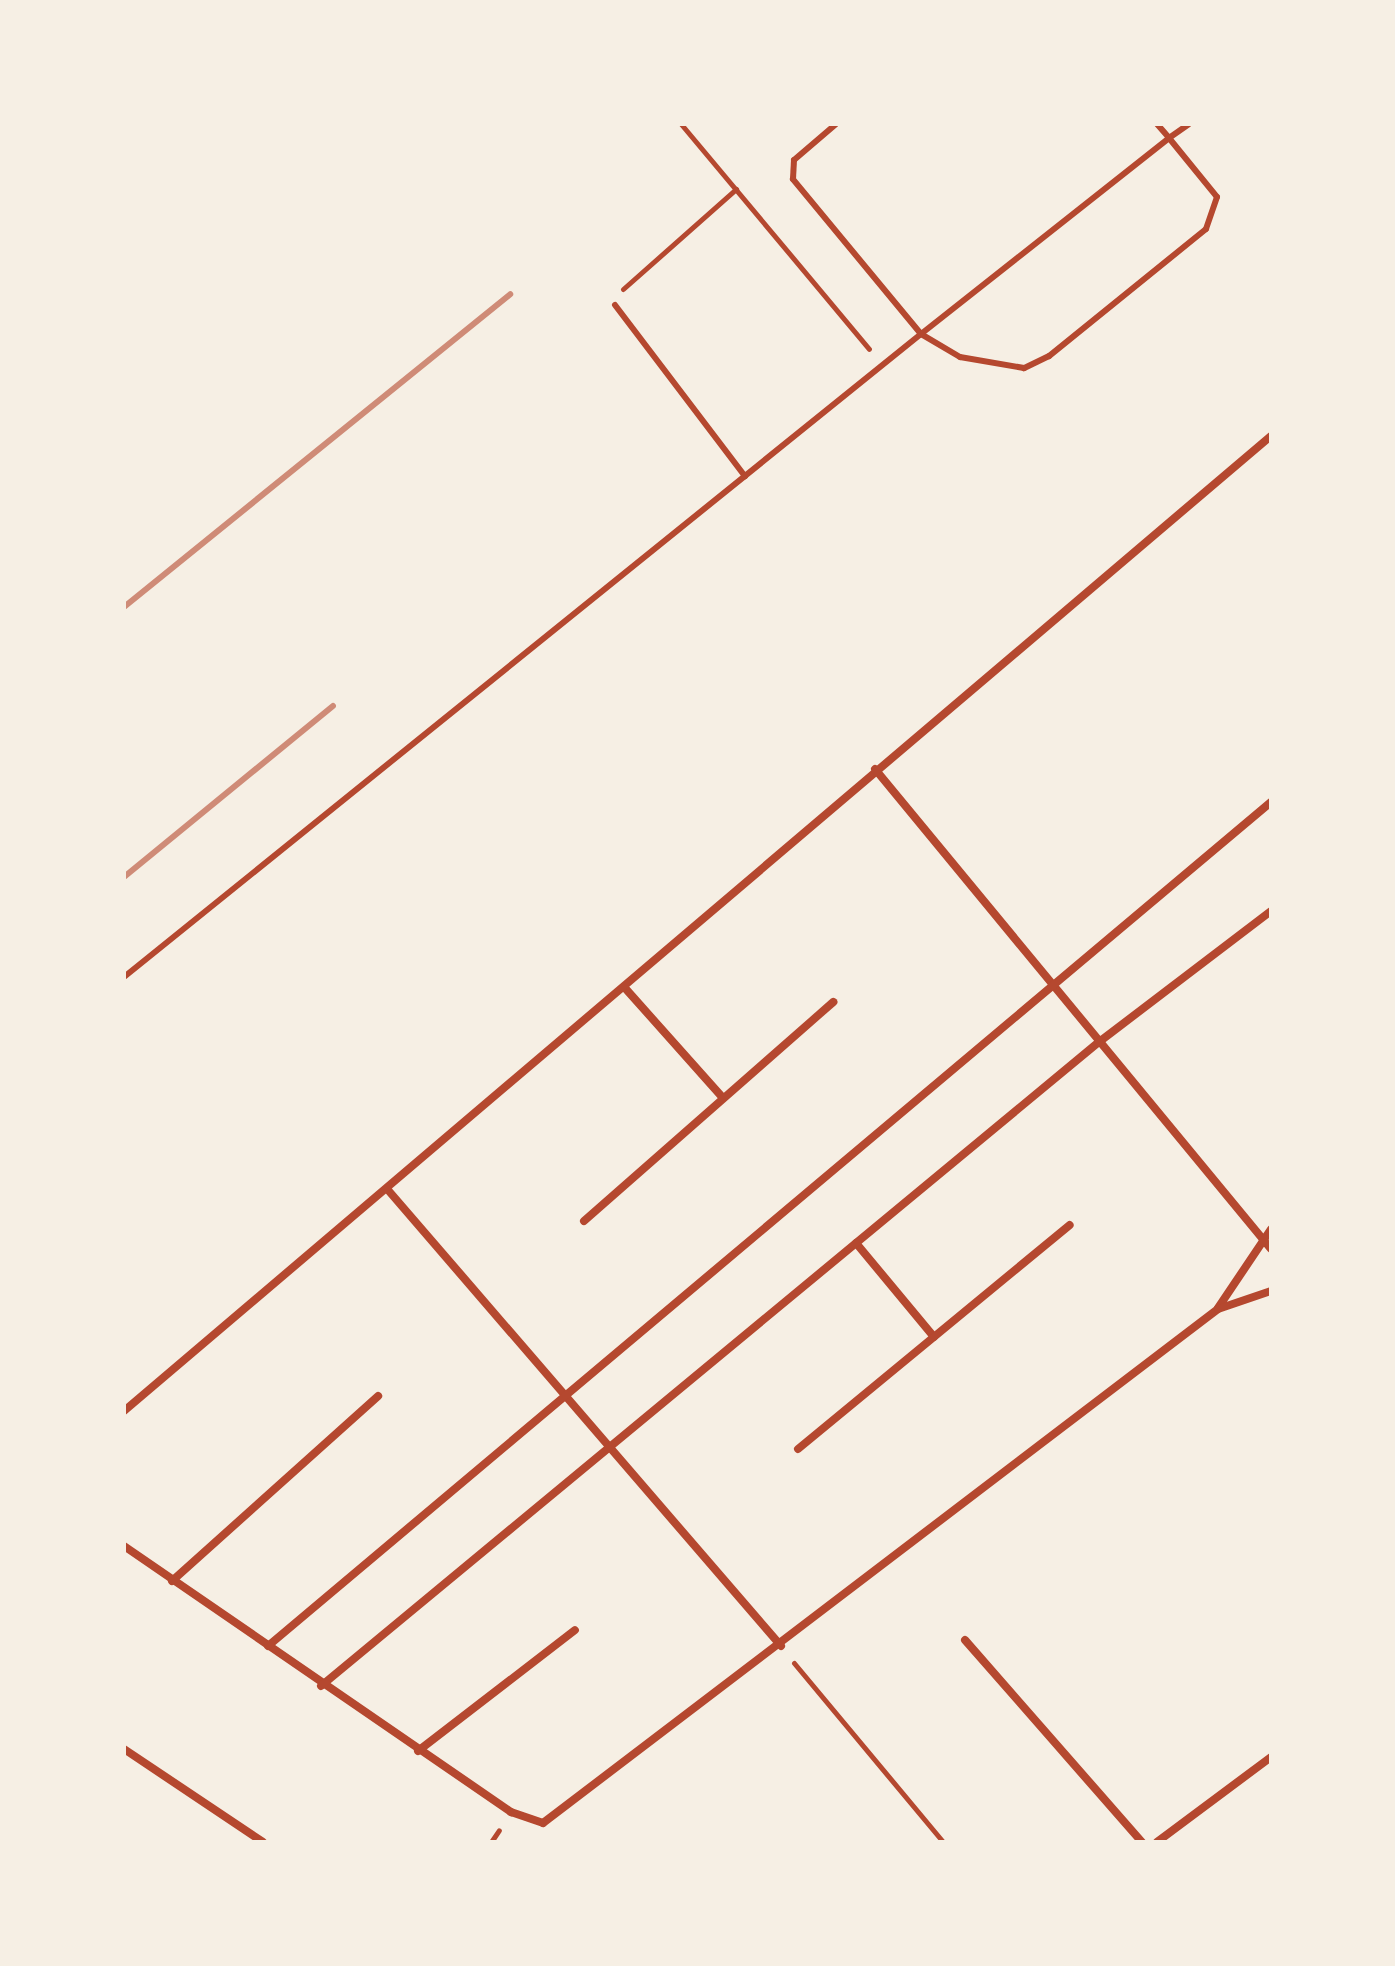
<!DOCTYPE html>
<style>
body{margin:0}
#map{position:relative;width:1395px;height:1966px;overflow:hidden;background:#f6efe4;font-family:"Archivo Narrow",sans-serif}
div>[style]{position:absolute}
.path>*{height:5px;margin:-2.5px;padding:0 2.5px;transform-origin:2.5px;border-radius:2.5px;background:#b5482f}
.service>*{height:6px;margin:-3px;padding:0 3px;transform-origin:3px;border-radius:3px;background:#b5482f}
.minor>*{height:8px;margin:-4px;padding:0 4px;transform-origin:4px;border-radius:4px;background:#b5482f}
.rail>*{height:6px;margin:-3px;padding:0 3px;transform-origin:3px;border-radius:3px;background:#cf8b77}
span{translate:-50% -50%;white-space:nowrap;text-align:center;line-height:1.15;-webkit-text-stroke:6px #f6efe4;paint-order:stroke}
.frame{position:absolute;inset:0;border:126px solid #f6efe4;pointer-events:none}
</style>
<div id="map">
<div class="path">
<i style="left:681px;top:124px;width:293px;rotate:50.1deg"></i>
<i style="left:623px;top:289px;width:151px;rotate:-41.5deg"></i>
<i style="left:794px;top:1663px;width:233px;rotate:50.2deg"></i>
<i style="left:491px;top:1842px;width:14px;rotate:-56deg"></i>
</div>
<div class="service">
<i style="left:1157px;top:124px;width:18px;rotate:49deg"></i>
<i style="left:1169px;top:138px;width:76px;rotate:50.9deg"></i>
<i style="left:1217px;top:197px;width:34px;rotate:109deg"></i>
<i style="left:1206px;top:229px;width:202px;rotate:141deg"></i>
<i style="left:1049px;top:356px;width:28px;rotate:154deg"></i>
<i style="left:1024px;top:368px;width:65px;rotate:-170.2deg"></i>
<i style="left:960px;top:357px;width:45px;rotate:-149.5deg"></i>
<i style="left:921px;top:334px;width:316px;rotate:-38.3deg"></i>
<i style="left:1169px;top:138px;width:24px;rotate:-35deg"></i>
<i style="left:615px;top:305px;width:215px;rotate:52.8deg"></i>
<i style="left:124px;top:977px;width:1024px;rotate:-38.9deg"></i>
<i style="left:921px;top:334px;width:201px;rotate:-129.6deg"></i>
<i style="left:793px;top:179px;width:19px;rotate:-87deg"></i>
<i style="left:794px;top:160px;width:55px;rotate:-40.6deg"></i>
</div>
<div class="minor">
<i style="left:875px;top:769px;width:622px;rotate:50.48deg"></i>
<i style="left:625px;top:988px;width:147px;rotate:48.3deg"></i>
<i style="left:388px;top:1190px;width:602px;rotate:49.24deg"></i>
<i style="left:584px;top:1221px;width:332px;rotate:-41.3deg"></i>
<i style="left:856px;top:1243px;width:122px;rotate:50.3deg"></i>
<i style="left:1218px;top:1308px;width:95px;rotate:-56.1deg"></i>
<i style="left:124px;top:1411px;width:1505px;rotate:-40.37deg"></i>
<i style="left:798px;top:1449px;width:352px;rotate:-39.5deg"></i>
<i style="left:124px;top:1546px;width:470px;rotate:34.5deg"></i>
<i style="left:511px;top:1812px;width:34px;rotate:19deg"></i>
<i style="left:543px;top:1823px;width:848px;rotate:-37.29deg"></i>
<i style="left:1218px;top:1309px;width:56px;rotate:-18.8deg"></i>
<i style="left:172px;top:1581px;width:277px;rotate:-41.9deg"></i>
<i style="left:965px;top:1640px;width:269px;rotate:48.8deg"></i>
<i style="left:268px;top:1646px;width:1311px;rotate:-40.08deg"></i>
<i style="left:321px;top:1686px;width:1010px;rotate:-39.62deg"></i>
<i style="left:1099px;top:1042px;width:216px;rotate:-37.3deg"></i>
<i style="left:124px;top:1749px;width:167px;rotate:33.8deg"></i>
<i style="left:418px;top:1751px;width:198px;rotate:-37.6deg"></i>
<i style="left:1157px;top:1842px;width:142px;rotate:-36.7deg"></i>
</div>
<div class="rail">
<i style="left:124px;top:607px;width:497px;rotate:-39deg"></i>
<i style="left:124px;top:877px;width:270px;rotate:-39.3deg"></i>
</div>
<div class="frame"></div>
</div>
